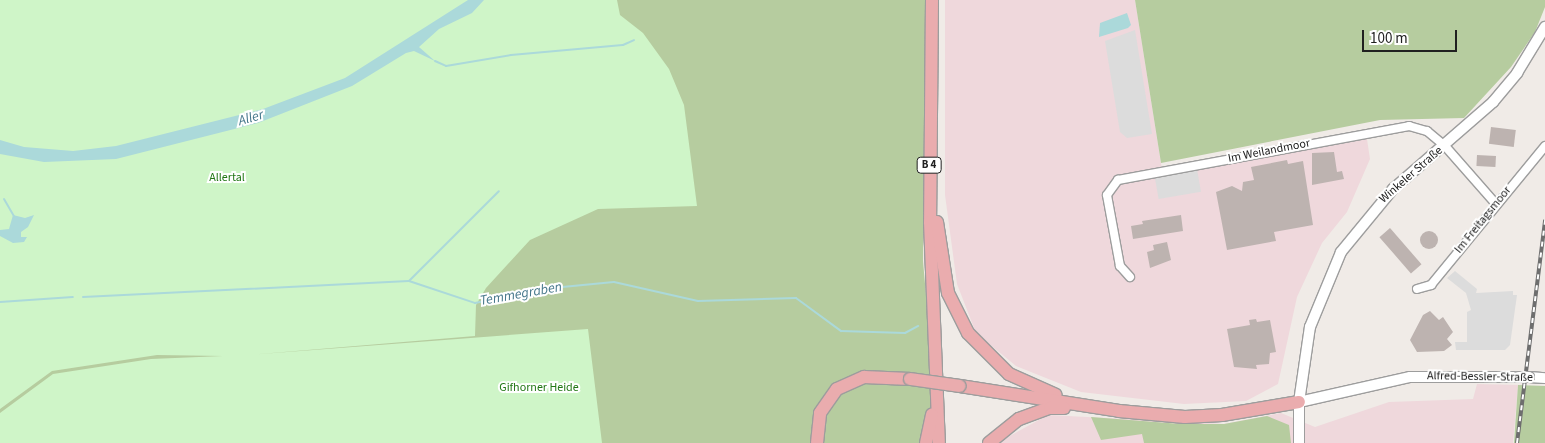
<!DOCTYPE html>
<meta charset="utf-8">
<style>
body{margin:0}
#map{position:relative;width:1545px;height:443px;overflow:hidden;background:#f0ebe7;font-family:"Source Sans 3",sans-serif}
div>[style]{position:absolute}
.commercial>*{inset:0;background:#efd8dc}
.forest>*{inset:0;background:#b6cc9f}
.park>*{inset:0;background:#cff5c8}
.parking>*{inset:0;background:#dcdcdc;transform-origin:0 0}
.water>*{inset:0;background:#abd9da}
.stream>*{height:2px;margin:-1px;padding:0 1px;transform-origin:1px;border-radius:1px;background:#abd9da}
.building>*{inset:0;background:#bdb3b0;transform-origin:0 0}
.round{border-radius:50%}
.roads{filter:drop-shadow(1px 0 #9d9d9d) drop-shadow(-1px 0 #9d9d9d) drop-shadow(0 1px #9d9d9d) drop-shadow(0 -1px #9d9d9d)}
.minor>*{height:8px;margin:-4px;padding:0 4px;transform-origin:4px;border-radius:4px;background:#fff}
.tertiary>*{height:10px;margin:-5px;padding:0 5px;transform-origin:5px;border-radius:5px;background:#fff}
.trunk>*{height:12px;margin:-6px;padding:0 6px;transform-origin:6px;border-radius:6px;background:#eaacae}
.rail>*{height:4px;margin-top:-2px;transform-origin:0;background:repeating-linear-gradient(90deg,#fff 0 5.5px,#6e6e6e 0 11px);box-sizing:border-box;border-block:1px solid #6e6e6e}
.bridges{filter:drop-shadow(1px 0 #9d9d9d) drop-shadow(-1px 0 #9d9d9d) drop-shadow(0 1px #9d9d9d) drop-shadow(0 -1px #9d9d9d)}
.tertiary-bridge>*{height:10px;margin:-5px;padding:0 5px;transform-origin:5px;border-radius:5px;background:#fff}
.trunk-bridge>*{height:12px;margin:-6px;padding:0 6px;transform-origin:6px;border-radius:6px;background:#eaacae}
span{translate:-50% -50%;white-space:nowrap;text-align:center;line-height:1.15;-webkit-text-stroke:4px #fff;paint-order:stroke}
.shield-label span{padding:1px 4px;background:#fff;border:1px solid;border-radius:4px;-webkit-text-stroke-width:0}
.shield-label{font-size:11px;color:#202020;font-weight:700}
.street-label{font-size:12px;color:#202020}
.park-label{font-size:12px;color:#227715}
.water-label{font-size:14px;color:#46778b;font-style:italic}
.scale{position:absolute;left:1362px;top:30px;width:95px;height:22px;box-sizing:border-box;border:2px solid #202020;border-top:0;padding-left:6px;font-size:15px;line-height:18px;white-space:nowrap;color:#202020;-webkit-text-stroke:4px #fff;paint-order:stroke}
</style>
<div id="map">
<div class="commercial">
<i style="clip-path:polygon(945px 0,1135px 0,1163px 176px,1367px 139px,1370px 159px,1347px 212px,1322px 243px,1297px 297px,1278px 384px,1246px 401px,1184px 404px,1081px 392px,1016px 366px,976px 333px,957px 284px,945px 195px)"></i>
<i style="clip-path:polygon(1477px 384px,1518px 385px,1513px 443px,997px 443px,1048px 415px,1224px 424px,1281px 413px,1315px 427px,1389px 402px,1473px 399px)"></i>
</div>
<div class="forest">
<i style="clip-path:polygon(601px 0,927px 0,923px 261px,939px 443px,0 443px,0 340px)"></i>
<i style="clip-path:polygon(1135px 0,1545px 0,1545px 7px,1535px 32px,1511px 67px,1464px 118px,1380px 120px,1161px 163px)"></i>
<i style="clip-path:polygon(1518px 385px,1545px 386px,1545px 443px,1514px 443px)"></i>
<i style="clip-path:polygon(1267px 416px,1289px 425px,1291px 443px,1144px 443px,1142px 434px,1101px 440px,1091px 417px,1181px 424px,1224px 424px)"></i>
</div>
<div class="park">
<i style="clip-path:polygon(0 0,617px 0,620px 15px,643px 33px,669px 69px,684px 105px,697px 206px,598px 209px,530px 240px,486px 288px,476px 305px,475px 336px,247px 355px,588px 329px,602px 443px,0 443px,0 413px,53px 374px,151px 359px,223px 356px,157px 355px,52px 371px,0 409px)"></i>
</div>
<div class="parking">
<i style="clip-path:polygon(1135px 30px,1152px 134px,1127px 138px,1120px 132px,1105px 41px)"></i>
<i style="left:1197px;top:169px;width:23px;height:43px;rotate:80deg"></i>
<i style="clip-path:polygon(1455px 271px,1477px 289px,1476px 293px,1513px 291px,1513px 295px,1517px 295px,1510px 345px,1505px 350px,1456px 350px,1455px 342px,1467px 342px,1467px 312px,1471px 310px,1466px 293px,1447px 278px)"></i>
</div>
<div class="water">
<i style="clip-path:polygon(468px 0,484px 0,472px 13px,439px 29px,419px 47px,435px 61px,414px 51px,406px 53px,352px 86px,258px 123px,116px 159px,44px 162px,0 154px,0 140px,24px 147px,73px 151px,116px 146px,263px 109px,345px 78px)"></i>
<i style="clip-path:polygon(1127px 13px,1131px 25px,1128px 28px,1099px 37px,1100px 23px)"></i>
<i style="clip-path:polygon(13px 215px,25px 218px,34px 215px,28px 227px,21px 232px,21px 237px,27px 237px,24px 242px,13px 243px,0 236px,0 230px,9px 229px)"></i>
</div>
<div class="stream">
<i style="left:435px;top:61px;width:12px;rotate:24deg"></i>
<i style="left:446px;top:66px;width:66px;rotate:-9.6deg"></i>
<i style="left:511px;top:55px;width:112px;rotate:-5.1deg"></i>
<i style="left:623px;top:45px;width:12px;rotate:-24deg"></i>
<i style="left:4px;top:199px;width:20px;rotate:60deg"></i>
<i style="left:409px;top:281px;width:127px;rotate:-45deg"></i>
<i style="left:83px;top:297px;width:326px;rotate:-2.8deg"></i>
<i style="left:409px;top:281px;width:70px;rotate:18.4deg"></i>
<i style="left:475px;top:303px;width:68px;rotate:-11.8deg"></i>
<i style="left:542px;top:289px;width:72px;rotate:-5.6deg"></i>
<i style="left:614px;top:282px;width:86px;rotate:12.7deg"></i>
<i style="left:698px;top:301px;width:98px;rotate:-1.8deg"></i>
<i style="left:796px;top:298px;width:56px;rotate:36.3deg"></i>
<i style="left:841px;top:331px;width:64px;rotate:1.8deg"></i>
<i style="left:905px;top:333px;width:15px;rotate:-28deg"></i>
<i style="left:0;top:302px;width:73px;rotate:-3.9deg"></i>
</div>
<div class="building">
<i style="left:1491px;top:127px;width:25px;height:17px;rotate:7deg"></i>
<i style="clip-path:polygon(1334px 152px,1337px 172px,1342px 171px,1344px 179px,1312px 185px,1312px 153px)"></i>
<i style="left:1477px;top:155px;width:19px;height:11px;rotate:3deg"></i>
<i style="clip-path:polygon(1287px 160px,1288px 164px,1303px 161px,1313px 225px,1274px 232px,1276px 241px,1227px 250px,1216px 192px,1232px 186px,1242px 191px,1243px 182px,1254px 180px,1251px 167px)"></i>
<i style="clip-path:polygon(1181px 215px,1183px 231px,1133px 239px,1131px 226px,1143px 224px,1142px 221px)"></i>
<i style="left:1390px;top:228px;width:48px;height:14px;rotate:49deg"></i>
<i class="round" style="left:1420px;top:231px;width:18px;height:18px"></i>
<i style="clip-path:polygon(1167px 242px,1171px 260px,1150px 268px,1147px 252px,1154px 250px,1153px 245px)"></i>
<i style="clip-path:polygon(1430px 311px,1439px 320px,1443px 317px,1453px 332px,1447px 339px,1452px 345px,1444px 351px,1417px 352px,1410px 340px,1423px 315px)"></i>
<i style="clip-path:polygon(1256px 319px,1257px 322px,1270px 320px,1276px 352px,1270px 353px,1269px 364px,1256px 365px,1257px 369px,1234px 367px,1227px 329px,1250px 325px,1249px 320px)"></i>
</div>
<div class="roads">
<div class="minor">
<i style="left:1130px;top:277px;width:15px;rotate:-132deg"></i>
<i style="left:1120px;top:266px;width:72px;rotate:-100.4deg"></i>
<i style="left:1107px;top:195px;width:19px;rotate:-54deg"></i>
<i style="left:1118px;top:180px;width:296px;rotate:-10.5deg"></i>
<i style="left:1409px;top:126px;width:19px;rotate:16deg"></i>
<i style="left:1427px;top:131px;width:23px;rotate:40deg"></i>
<i style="left:1445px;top:146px;width:76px;rotate:48.7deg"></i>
<i style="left:1417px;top:289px;width:15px;rotate:-16deg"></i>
<i style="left:1431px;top:285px;width:180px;rotate:-50.6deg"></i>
</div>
<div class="tertiary">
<i style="left:1529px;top:377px;width:16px;rotate:4deg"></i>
<i style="left:1299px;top:402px;width:114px;rotate:-12.7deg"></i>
<i style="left:1410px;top:377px;width:109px"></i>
<i style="left:1299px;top:443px;width:41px;rotate:-90deg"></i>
<i style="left:1299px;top:402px;width:76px;rotate:-81.7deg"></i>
<i style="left:1310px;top:327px;width:81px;rotate:-67.5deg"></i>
<i style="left:1341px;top:252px;width:82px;rotate:-50.5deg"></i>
<i style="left:1393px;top:189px;width:133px;rotate:-41deg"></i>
<i style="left:1493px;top:102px;width:38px;rotate:-50deg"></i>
<i style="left:1517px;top:73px;width:54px;rotate:-58.7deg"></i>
</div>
<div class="trunk">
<i style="left:932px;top:0;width:222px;rotate:90.5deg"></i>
<i style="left:930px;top:222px;width:221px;rotate:87.7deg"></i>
<i style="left:937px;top:222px;width:72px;rotate:81.2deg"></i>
<i style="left:948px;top:293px;width:45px;rotate:63.4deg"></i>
<i style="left:968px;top:333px;width:58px;rotate:45deg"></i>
<i style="left:1009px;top:374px;width:51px;rotate:24.1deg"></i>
<i style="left:960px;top:386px;width:161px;rotate:8.9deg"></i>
<i style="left:1119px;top:411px;width:66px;rotate:5.2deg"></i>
<i style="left:1185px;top:417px;width:37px;rotate:-3deg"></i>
<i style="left:1222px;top:415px;width:78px;rotate:-9.6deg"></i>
<i style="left:817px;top:443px;width:30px;rotate:-84deg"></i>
<i style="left:820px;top:413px;width:29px;rotate:-55deg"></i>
<i style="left:837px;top:389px;width:30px;rotate:-24deg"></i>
<i style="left:864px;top:377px;width:46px;rotate:2.5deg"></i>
<i style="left:926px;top:443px;width:29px;rotate:-78deg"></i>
<i style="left:989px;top:443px;width:38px;rotate:-39deg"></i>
<i style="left:1019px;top:419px;width:33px;rotate:-20deg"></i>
<i style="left:1050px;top:408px;width:14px"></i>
</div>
</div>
<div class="rail">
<i style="left:1517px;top:443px;width:225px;rotate:-82.8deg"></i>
</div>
<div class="bridges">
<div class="tertiary-bridge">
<i style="left:1519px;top:377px;width:10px"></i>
</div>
<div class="trunk-bridge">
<i style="left:910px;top:379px;width:50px;rotate:8deg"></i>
</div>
</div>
<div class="shield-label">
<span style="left:929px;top:165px">B 4</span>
</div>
<div class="street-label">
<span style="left:1269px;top:151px;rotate:-11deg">Im Weilandmoor</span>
<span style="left:1411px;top:175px;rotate:-41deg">Winkeler Straße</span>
<span style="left:1483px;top:220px;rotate:-51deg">Im Freitagsmoor</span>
<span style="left:1480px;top:377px;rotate:1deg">Alfred-Bessler-Straße</span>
</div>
<div class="park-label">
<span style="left:227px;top:178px">Allertal</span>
<span style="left:539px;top:388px">Gifhorner Heide</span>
</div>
<div class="water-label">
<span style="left:251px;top:118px;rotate:-16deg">Aller</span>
<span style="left:521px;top:294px;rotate:-10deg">Temmegraben</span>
</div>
<div class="scale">100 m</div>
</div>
